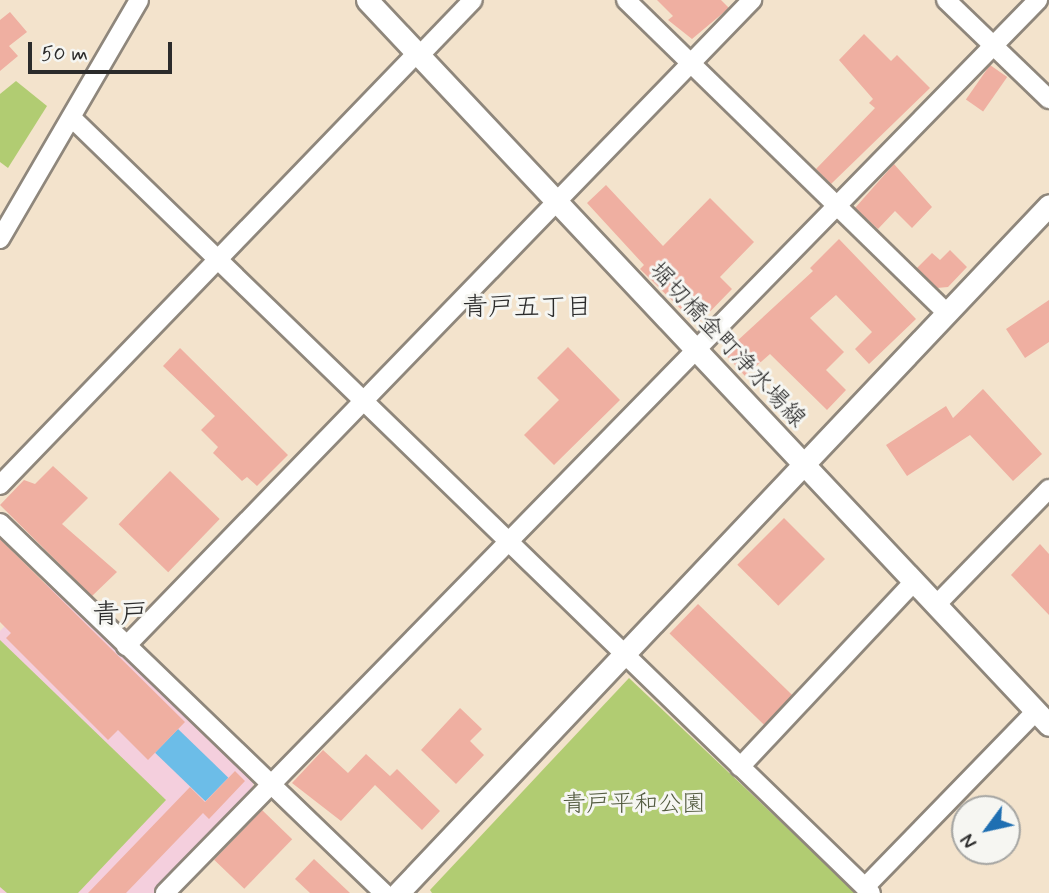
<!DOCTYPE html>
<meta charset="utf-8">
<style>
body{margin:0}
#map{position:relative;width:1049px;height:893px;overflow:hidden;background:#f3e3cc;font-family:Mynerve,"Klee One",sans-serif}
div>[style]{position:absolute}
.built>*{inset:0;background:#f4cfdd}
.green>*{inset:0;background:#b1cc72}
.water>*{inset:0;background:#6cbde8;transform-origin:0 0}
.building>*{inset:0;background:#efafa1;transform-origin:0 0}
.roads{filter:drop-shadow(2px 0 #8f877c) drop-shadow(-2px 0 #8f877c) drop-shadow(0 2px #8f877c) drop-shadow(0 -2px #8f877c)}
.minor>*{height:18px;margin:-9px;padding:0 9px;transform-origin:9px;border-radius:9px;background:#fff}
.tertiary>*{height:21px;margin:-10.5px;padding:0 10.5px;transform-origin:10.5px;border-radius:10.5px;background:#fff}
span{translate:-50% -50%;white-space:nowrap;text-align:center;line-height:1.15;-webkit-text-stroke:6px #f6f6f2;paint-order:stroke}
.street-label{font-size:24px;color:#2b2b2b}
.park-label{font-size:24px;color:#535b40}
.neighbourhood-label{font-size:26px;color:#2b2b2b}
.quarter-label{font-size:28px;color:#2b2b2b}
.north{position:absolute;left:951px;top:795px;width:70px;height:70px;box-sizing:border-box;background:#f6f6f2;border:2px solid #a5a5a2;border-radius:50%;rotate:237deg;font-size:19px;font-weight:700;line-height:28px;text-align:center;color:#2b2b2b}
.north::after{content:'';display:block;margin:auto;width:24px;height:32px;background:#1f6fb2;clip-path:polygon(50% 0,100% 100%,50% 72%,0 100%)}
.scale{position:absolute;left:28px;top:42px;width:144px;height:32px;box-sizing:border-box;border:4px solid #2b2b2b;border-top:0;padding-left:9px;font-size:21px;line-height:24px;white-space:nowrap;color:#2b2b2b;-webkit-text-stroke:5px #f6f6f2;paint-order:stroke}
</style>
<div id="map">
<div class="built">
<i style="clip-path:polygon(50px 580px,254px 778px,252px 791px,154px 893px,0 893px,0 631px)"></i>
</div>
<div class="green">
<i style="clip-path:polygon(16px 81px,47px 106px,8px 168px,0 162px,0 94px)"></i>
<i style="clip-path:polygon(0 640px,166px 800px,78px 893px,7px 893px,0 887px)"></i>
<i style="clip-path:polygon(629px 678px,856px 893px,432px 893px,430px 890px)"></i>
</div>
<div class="water">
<i style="left:178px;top:729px;width:70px;height:33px;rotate:44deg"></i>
</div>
<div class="building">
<i style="clip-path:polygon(657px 0,721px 0,729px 8px,692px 39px,668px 20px,673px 16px)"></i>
<i style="clip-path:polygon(10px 12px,27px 32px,9px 46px,18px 56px,0 71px,0 20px)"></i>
<i style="clip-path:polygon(864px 34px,891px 61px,897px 55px,930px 88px,831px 184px,816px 169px,875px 108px,869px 103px,873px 99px,839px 60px)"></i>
<i style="left:990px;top:65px;width:21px;height:42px;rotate:35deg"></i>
<i style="clip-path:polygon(894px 164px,932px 207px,912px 228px,895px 211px,878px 229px,855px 208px)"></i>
<i style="clip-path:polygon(606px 185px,663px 246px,710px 198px,754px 242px,720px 277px,732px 289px,697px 325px,640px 269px,644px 265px,587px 203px)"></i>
<i style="clip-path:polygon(839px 239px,916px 319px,869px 364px,855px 349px,872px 332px,836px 295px,810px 318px,844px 352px,826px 370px,846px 390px,827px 410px,770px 354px,745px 376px,724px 353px,813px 271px,810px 268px)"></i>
<i style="clip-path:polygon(950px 250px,967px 267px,948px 287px,937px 288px,917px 268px,932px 253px,940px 260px)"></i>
<i style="clip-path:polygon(1049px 300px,1049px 342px,1025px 358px,1006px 329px)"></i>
<i style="clip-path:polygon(568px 347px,620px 400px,554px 465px,524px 435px,559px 400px,537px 378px)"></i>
<i style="clip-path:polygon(180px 348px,288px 455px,257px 486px,247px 477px,242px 481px,213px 453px,218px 447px,201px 430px,215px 416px,163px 366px)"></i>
<i style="clip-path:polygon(983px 389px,1042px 454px,1013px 481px,970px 435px,907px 476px,886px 445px,946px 406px,953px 418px)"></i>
<i style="clip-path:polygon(53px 466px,88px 498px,62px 524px,117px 572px,92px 596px,0 505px,24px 480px,35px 484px)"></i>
<i style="left:170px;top:471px;width:69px;height:74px;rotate:44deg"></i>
<i style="left:784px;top:518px;width:58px;height:66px;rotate:45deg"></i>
<i style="clip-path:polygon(0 539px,185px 722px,148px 760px,118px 730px,108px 740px,6px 638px,11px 633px,0 622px)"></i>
<i style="clip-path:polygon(1040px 544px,1049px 554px,1049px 615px,1011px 575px)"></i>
<i style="left:698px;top:604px;width:132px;height:41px;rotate:44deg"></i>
<i style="clip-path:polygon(460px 708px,482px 729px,470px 741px,484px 755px,456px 784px,421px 750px)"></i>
<i style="clip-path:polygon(323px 750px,348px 773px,366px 754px,390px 776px,397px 769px,440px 811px,422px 830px,375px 785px,341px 821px,292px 783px)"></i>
<i style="clip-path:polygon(235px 771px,245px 781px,209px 819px,203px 813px,126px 893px,88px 893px,190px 787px,205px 802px)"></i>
<i style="left:262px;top:810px;width:42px;height:69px;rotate:44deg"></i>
<i style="clip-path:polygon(314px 859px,350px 893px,310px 893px,295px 879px)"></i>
</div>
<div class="roads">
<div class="minor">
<i style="left:626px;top:0;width:448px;rotate:44.3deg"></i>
<i style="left:946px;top:0;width:143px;rotate:43.9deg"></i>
<i style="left:420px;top:55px;width:76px;rotate:-46.1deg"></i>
<i style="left:72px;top:118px;width:1113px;rotate:44.13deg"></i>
<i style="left:0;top:239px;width:276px;rotate:-59.8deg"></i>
<i style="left:0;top:485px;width:600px;rotate:-46.01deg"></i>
<i style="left:0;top:523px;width:533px;rotate:43.94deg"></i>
<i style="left:936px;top:605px;width:162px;rotate:-45.8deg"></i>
<i style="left:126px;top:646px;width:900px;rotate:-45.9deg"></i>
<i style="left:740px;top:767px;width:254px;rotate:-46.8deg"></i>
<i style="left:865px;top:887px;width:245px;rotate:-45.8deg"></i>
<i style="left:165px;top:893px;width:1249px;rotate:-45.65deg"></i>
</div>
<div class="tertiary">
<i style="left:367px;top:0;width:995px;rotate:46.75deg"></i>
<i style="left:398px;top:893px;width:947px;rotate:-46.58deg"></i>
</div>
</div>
<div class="street-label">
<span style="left:727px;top:345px;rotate:47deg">堀切橋金町浄水場線</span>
</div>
<div class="park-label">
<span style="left:634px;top:805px">青戸平和公園</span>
</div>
<div class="neighbourhood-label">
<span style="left:527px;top:309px">青戸五丁目</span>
</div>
<div class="quarter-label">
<span style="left:120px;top:616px">青戸</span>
</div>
<div class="north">N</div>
<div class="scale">50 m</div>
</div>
